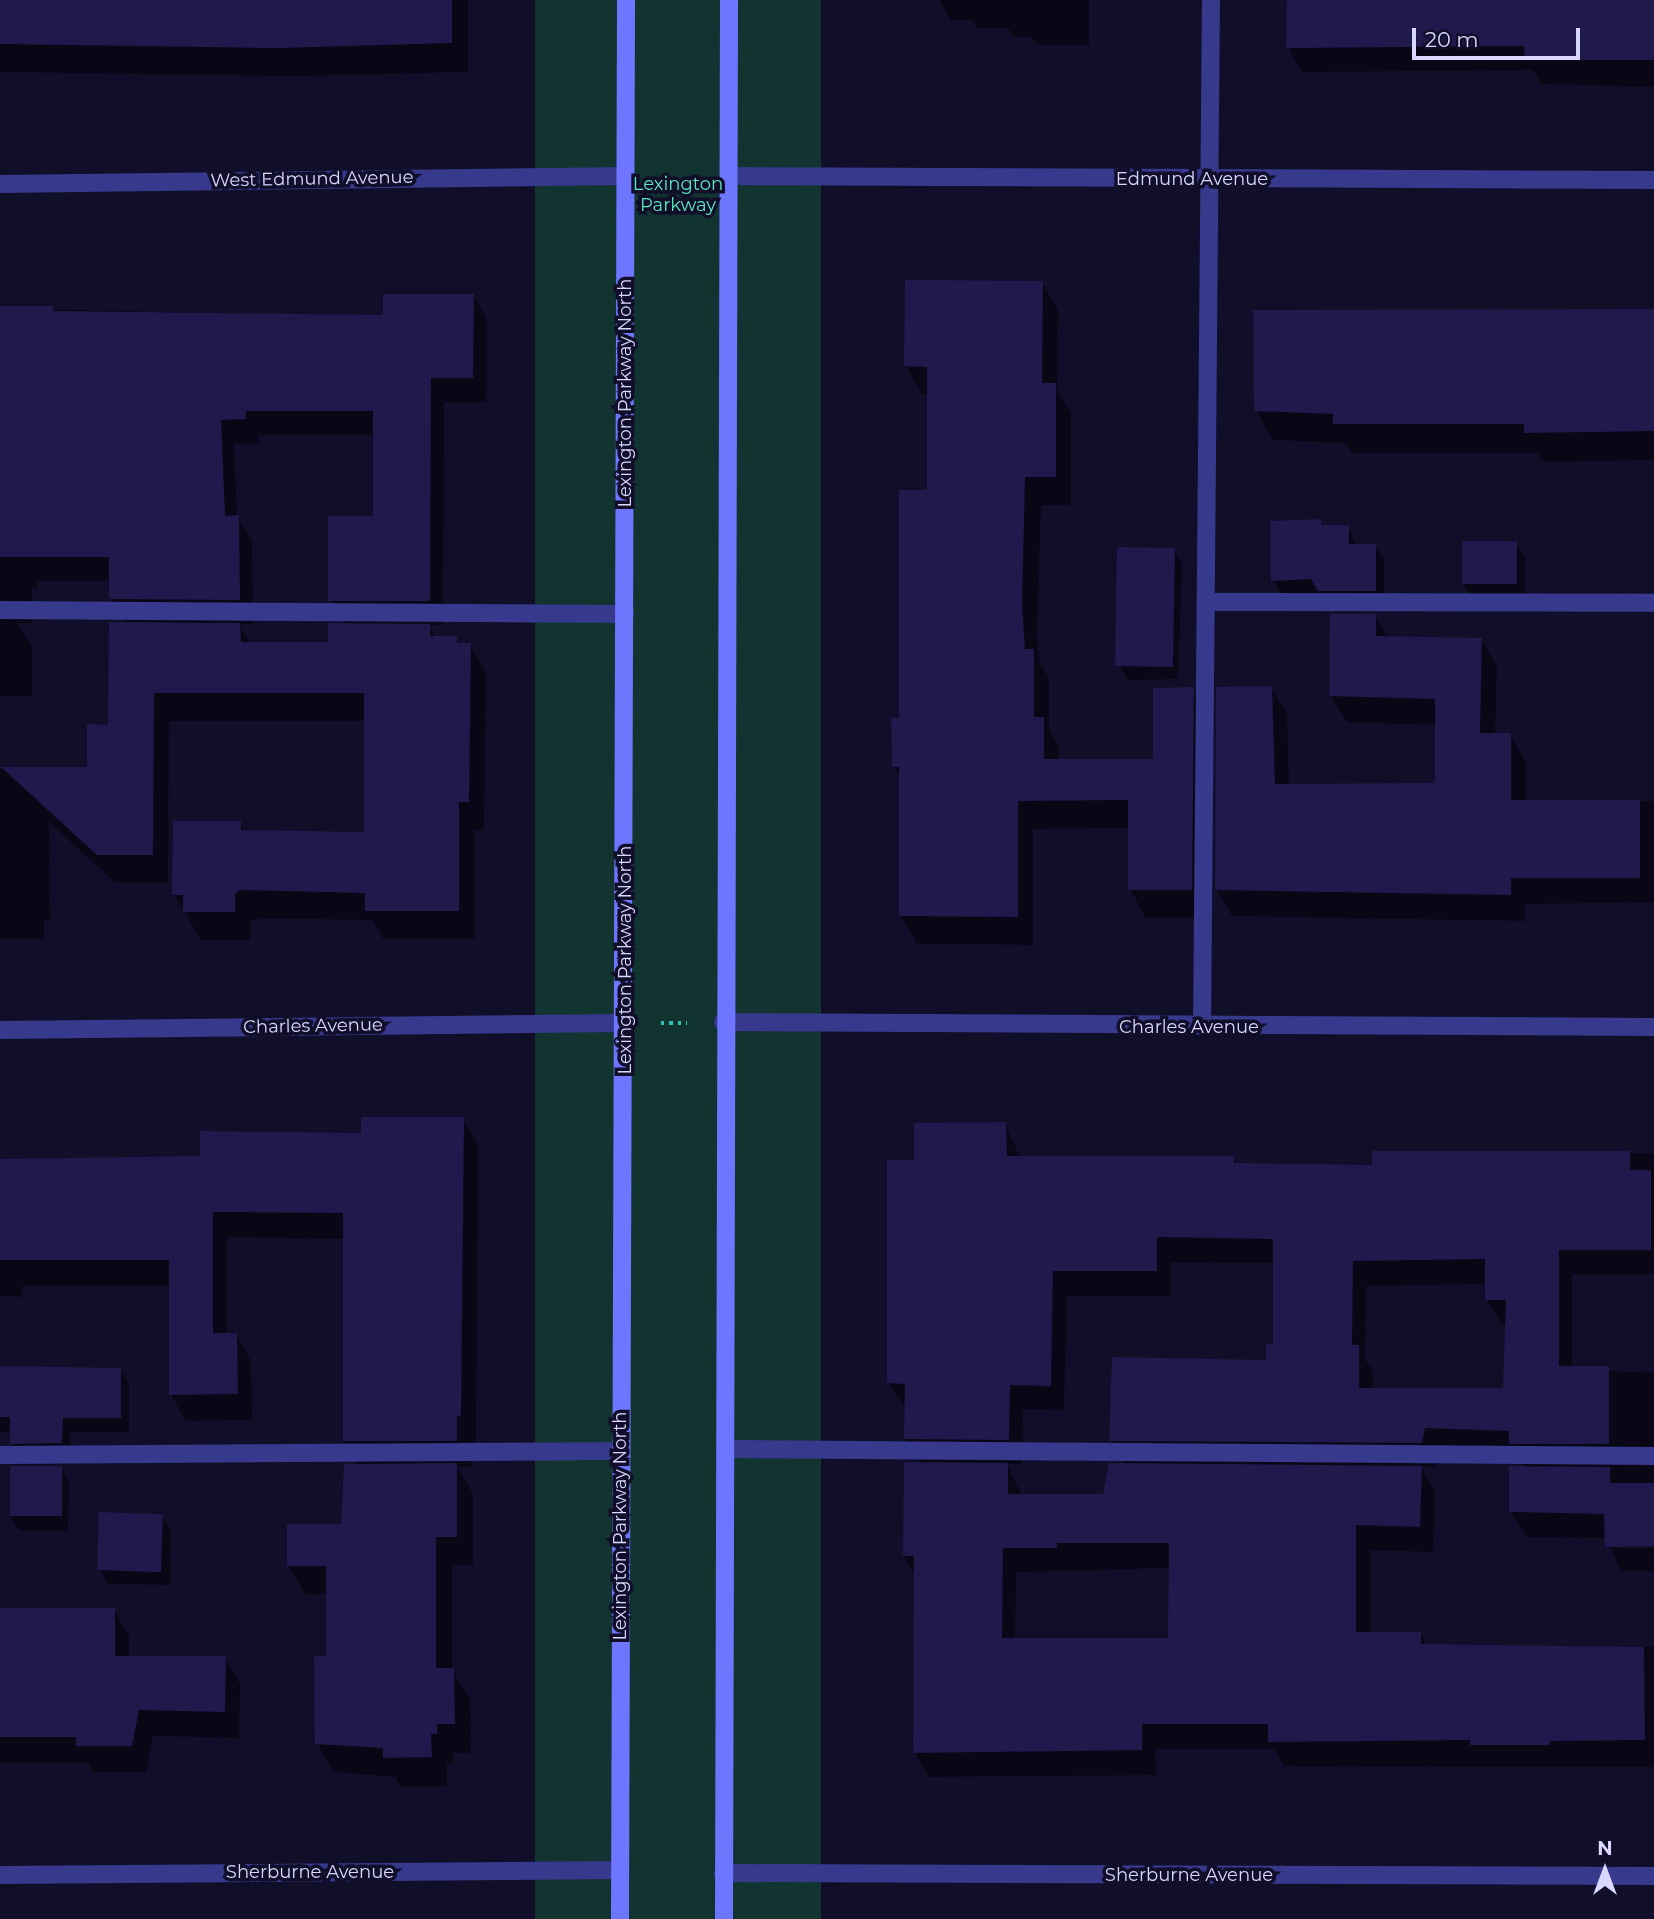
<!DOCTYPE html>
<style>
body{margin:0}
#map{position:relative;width:1654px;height:1919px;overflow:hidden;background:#110e2a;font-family:Montserrat,sans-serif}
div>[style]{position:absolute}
.green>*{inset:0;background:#113430;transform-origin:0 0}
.shadow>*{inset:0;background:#0007}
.building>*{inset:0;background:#20194c;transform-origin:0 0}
.path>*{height:4.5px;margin-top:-2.25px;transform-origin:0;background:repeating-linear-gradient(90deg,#27c3ae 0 3.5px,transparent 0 8.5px)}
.lane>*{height:18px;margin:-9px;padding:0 9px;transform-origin:9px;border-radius:9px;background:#36398c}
.street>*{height:18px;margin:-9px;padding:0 9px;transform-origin:9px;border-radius:9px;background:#36398c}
.secondary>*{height:18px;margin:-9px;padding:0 9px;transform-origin:9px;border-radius:9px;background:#6e75ff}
span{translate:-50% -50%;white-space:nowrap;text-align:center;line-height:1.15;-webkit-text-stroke:7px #110e2a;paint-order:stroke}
.street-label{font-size:18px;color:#d9d7ff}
.park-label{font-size:18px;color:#5ae8ba}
.north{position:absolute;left:1570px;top:1835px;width:70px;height:70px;-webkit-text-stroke:5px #110e2a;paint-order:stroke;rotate:0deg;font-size:19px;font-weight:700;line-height:28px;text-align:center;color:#d9d7ff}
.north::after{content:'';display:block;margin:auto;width:24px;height:32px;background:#d9d7ff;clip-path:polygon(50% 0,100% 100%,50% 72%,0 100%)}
.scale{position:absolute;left:1412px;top:28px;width:168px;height:32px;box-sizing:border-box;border:4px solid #d9d7ff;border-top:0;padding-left:9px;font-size:21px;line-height:24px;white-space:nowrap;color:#d9d7ff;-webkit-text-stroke:5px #110e2a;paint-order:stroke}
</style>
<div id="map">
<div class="green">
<i style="left:535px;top:0;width:286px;height:1919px"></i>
</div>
<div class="shadow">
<i style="clip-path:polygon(0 0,468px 0,468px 72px,296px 76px,0 72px)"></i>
<i style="clip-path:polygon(939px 0,1089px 0,1089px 45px,1037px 45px,1032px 37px,1013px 37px,1008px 28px,977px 28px,972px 20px,951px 20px)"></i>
<i style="clip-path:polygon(1289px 0,1654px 0,1654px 87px,1541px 84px,1533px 70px,1302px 72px,1288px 47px)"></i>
<i style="clip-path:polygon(1042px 282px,1058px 310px,1057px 389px,1071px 413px,1071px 505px,1041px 505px,1037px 634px,1039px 662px,1049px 678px,1049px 729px,1059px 747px,1059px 760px,1155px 760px,1193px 689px,1209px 717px,1207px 918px,1146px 918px,1130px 889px,1130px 828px,1033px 829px,1033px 945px,917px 944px,901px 916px,901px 779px,894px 766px,929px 492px,929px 394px,922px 394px,906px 366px)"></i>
<i style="clip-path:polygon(evenodd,473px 295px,487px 319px,486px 402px,444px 402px,443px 625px,428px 625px,436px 638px,456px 638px,459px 645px,470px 645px,486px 673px,484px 830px,474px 830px,474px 939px,383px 939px,372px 920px,257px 918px,250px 922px,250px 940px,201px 940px,174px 894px,240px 823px,245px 832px,366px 834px,366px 721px,169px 721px,168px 883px,115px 882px,49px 822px,50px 921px,44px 921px,44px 939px,0 938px,0 769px,89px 769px,109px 726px,125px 624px,111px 599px,111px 581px,37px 581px,37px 589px,32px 589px,32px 623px,18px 623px,32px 647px,32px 696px,0 696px,0 308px,385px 317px,473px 295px,259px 435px,375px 435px,375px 518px,330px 600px,345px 625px,330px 644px,250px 644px,239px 624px,253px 624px,252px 541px,237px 517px,234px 444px,259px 443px,259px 435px)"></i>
<i style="clip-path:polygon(1654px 313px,1654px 460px,1543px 462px,1537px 453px,1352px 453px,1346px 443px,1273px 440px,1256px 411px)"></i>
<i style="clip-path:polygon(1320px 521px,1324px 526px,1348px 526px,1356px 546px,1375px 546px,1384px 560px,1384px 605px,1328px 605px,1321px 593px,1281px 594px,1273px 580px)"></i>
<i style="clip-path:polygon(1516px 543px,1525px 558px,1525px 598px,1472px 598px,1463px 584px)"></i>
<i style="clip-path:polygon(1174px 550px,1182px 564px,1178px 679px,1128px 680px,1120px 666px)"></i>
<i style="clip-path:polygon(1375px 616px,1388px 638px,1481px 639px,1497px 666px,1495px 735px,1510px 735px,1526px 762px,1526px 801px,1654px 801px,1654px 902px,1525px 904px,1525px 921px,1232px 916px,1216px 889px,1271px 688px,1287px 714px,1289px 785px,1436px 785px,1436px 725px,1347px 722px,1331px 696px)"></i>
<i style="clip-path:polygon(463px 1119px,478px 1145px,476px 1441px,471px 1442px,471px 1467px,457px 1467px,473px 1494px,473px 1565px,452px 1565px,452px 1670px,470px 1699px,471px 1753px,453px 1753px,453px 1763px,447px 1763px,447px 1786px,401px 1787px,395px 1777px,334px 1772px,317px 1743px,328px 1658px,328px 1594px,305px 1594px,288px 1565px,343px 1525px,342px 1486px,359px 1466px,345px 1441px,345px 1239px,227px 1237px,227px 1334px,236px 1334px,251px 1361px,252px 1420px,186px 1421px,171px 1395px,171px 1286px,22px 1286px,22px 1297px,0 1296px,0 1159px,201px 1157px)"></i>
<i style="clip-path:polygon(evenodd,1005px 1124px,1020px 1157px,1233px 1157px,1237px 1165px,1374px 1167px,1373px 1153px,1654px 1154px,1654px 1274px,1572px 1274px,1572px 1369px,1654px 1373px,1654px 1544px,1618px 1545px,1618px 1548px,1654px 1548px,1654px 1571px,1621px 1571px,1606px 1538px,1526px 1537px,1511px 1512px,1526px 1468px,1518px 1455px,1438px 1453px,1436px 1467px,1421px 1467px,1435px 1492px,1433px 1552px,1370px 1550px,1370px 1633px,1420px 1633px,1427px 1646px,1654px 1647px,1654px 1767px,1284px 1766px,1274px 1749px,1155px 1749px,1156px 1775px,929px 1777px,914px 1752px,915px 1575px,904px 1556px,920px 1464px,906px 1439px,906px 1408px,888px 1382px,916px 1162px,1005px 1124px,1171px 1262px,1275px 1263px,1274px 1346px,1267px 1362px,1111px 1440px,1125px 1465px,1105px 1496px,1022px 1496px,1007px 1464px,1022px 1464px,1023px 1409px,1064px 1410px,1067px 1296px,1171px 1296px,1171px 1262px,1005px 1124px,1487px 1284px,1487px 1299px,1502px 1325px,1506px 1325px,1504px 1389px,1373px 1389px,1373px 1372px,1365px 1359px,1366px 1286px,1487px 1284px,1005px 1124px,1170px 1568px,1170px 1640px,1015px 1640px,1016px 1572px,1170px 1568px)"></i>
<i style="clip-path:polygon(0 1366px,120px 1370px,129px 1384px,129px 1432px,70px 1432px,70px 1457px,20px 1457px,12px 1443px,12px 1432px,0 1432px)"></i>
<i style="clip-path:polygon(61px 1468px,69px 1482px,68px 1531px,19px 1530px,10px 1516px)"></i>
<i style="clip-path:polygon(162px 1516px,170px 1530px,170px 1585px,108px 1584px,100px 1570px)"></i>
<i style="clip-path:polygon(0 1610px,114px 1610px,129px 1636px,129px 1658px,225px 1658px,240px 1684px,239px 1738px,153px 1736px,146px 1772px,93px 1772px,88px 1763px,0 1763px)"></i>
</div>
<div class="building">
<i style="clip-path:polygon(0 0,452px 0,452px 43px,279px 48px,0 44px)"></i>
<i style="clip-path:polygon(1287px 0,1654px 0,1654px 60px,1525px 60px,1524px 46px,1286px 48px)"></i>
<i style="clip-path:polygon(905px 280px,1043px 281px,1042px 383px,1056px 383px,1056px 477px,1025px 477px,1022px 605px,1025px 649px,1034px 649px,1034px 717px,1044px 717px,1044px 759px,1153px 759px,1153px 688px,1194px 687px,1192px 890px,1128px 890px,1128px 800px,1018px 801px,1018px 917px,899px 916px,899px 767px,892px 767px,891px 718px,899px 718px,899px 490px,927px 490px,927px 367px,904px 366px)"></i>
<i style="clip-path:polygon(383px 294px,474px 294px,473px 378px,431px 378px,430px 601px,328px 601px,328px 516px,373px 516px,373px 411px,246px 411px,246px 419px,221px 420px,225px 516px,239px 515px,240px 600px,109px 599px,109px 557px,0 557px,0 306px,53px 306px,53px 311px,383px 315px)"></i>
<i style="clip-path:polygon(1654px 309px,1654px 431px,1524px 433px,1524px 424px,1333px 424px,1333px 414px,1254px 411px,1253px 310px)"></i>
<i style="clip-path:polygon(1321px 519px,1322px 525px,1349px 525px,1349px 544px,1376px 544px,1376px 591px,1318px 591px,1311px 579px,1271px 581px,1270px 521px)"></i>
<i style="left:1462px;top:541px;width:55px;height:43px"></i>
<i style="left:1117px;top:547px;width:58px;height:119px;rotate:1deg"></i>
<i style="clip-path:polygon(1330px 614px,1376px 614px,1376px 636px,1482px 638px,1480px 733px,1511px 733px,1511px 800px,1640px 800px,1640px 878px,1511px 878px,1511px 895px,1215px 890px,1216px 687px,1272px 686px,1275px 784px,1435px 783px,1435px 699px,1329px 696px)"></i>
<i style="clip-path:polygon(109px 622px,240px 623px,241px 642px,328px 642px,328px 623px,430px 624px,430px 636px,457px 636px,457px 643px,471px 643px,469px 802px,459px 802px,459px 911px,365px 911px,365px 893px,240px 890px,235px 894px,235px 912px,183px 912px,183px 895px,172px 895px,173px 821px,241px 821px,241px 830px,364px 832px,364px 693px,154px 693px,153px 855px,97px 855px,1px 767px,87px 767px,87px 724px,108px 725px)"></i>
<i style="clip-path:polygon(361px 1117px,464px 1117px,461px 1416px,457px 1416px,457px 1441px,343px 1441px,343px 1213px,213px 1212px,213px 1333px,237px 1333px,238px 1394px,169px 1395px,169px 1260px,0 1260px,0 1159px,200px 1156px,200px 1131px,361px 1133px)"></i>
<i style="clip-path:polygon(evenodd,1006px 1122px,1007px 1156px,1234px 1156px,1234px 1163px,1372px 1165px,1372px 1151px,1630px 1151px,1630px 1170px,1651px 1170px,1651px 1250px,1559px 1250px,1559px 1366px,1609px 1366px,1609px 1444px,1509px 1444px,1509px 1431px,1425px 1428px,1422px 1443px,1109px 1441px,1112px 1357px,1266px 1360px,1266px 1344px,1273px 1344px,1273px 1239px,1157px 1237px,1157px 1271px,1053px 1271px,1051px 1386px,1010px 1385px,1009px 1440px,904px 1439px,905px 1384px,887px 1383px,887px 1160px,914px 1160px,914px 1123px,1006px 1122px,1485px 1259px,1485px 1300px,1506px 1300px,1503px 1388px,1359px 1388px,1359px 1345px,1352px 1345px,1353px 1261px,1485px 1259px)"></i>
<i style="clip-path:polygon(0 1366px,121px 1368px,121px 1418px,63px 1418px,62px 1443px,10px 1444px,10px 1417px,0 1417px)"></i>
<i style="clip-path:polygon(evenodd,904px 1462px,1008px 1463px,1008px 1494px,1103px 1494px,1109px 1463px,1422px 1466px,1420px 1527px,1356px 1525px,1356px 1632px,1421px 1632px,1421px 1644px,1644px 1647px,1645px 1740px,1550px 1741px,1550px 1745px,1470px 1745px,1470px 1740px,1268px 1742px,1268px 1724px,1142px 1724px,1142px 1750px,913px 1753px,914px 1556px,903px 1556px,904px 1462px,1057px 1543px,1169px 1543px,1168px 1638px,1002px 1638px,1003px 1548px,1057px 1548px,1057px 1543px)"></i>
<i style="clip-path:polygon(457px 1463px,457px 1537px,436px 1537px,436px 1668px,454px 1668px,455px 1724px,437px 1724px,437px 1734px,431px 1734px,432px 1757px,383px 1758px,383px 1748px,315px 1744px,314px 1656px,326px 1656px,326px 1566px,287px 1566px,287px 1524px,341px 1524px,344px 1464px)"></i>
<i style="left:10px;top:1466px;width:52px;height:50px"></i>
<i style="clip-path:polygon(1509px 1466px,1610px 1467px,1610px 1483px,1654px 1483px,1654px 1546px,1605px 1547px,1604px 1514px,1509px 1512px)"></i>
<i style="left:99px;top:1512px;width:64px;height:58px;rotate:2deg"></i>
<i style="clip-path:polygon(0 1608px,115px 1608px,115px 1656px,226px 1656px,225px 1712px,139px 1710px,132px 1746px,76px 1746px,76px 1737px,0 1737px)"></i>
</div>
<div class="path">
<i style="left:661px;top:1023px;width:26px"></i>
</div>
<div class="lane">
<i style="left:1206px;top:602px;width:448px;rotate:0.1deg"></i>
<i style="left:0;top:610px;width:625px;rotate:0.37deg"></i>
<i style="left:1202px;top:1027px;width:1027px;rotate:-89.5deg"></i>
<i style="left:725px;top:1449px;width:929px;rotate:0.43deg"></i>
<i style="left:0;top:1455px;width:620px;rotate:-0.37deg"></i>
</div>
<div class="street">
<i style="left:729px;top:176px;width:925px;rotate:0.25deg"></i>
<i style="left:0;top:184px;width:625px;rotate:-0.73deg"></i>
<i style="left:723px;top:1022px;width:931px;rotate:0.31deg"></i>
<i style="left:0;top:1030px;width:625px;rotate:-0.64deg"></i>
<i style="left:723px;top:1873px;width:931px;rotate:0.18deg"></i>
<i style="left:0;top:1875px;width:619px;rotate:-0.46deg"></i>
</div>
<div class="secondary">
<i style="left:620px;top:1919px;width:1919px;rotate:-89.82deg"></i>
<i style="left:724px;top:1919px;width:1919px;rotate:-89.85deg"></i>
</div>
<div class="street-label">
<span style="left:312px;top:179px;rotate:-1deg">West Edmund Avenue</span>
<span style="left:1192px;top:179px">Edmund Avenue</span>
<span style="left:625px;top:393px;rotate:-90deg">Lexington Parkway North</span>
<span style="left:625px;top:960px;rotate:-90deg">Lexington Parkway North</span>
<span style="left:313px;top:1026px;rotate:-1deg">Charles Avenue</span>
<span style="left:1189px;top:1027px">Charles Avenue</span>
<span style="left:620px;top:1526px;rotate:-90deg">Lexington Parkway North</span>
<span style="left:310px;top:1872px">Sherburne Avenue</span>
<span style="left:1189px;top:1875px">Sherburne Avenue</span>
</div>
<div class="park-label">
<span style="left:678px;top:195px">Lexington<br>Parkway</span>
</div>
<div class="north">N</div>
<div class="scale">20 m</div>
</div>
